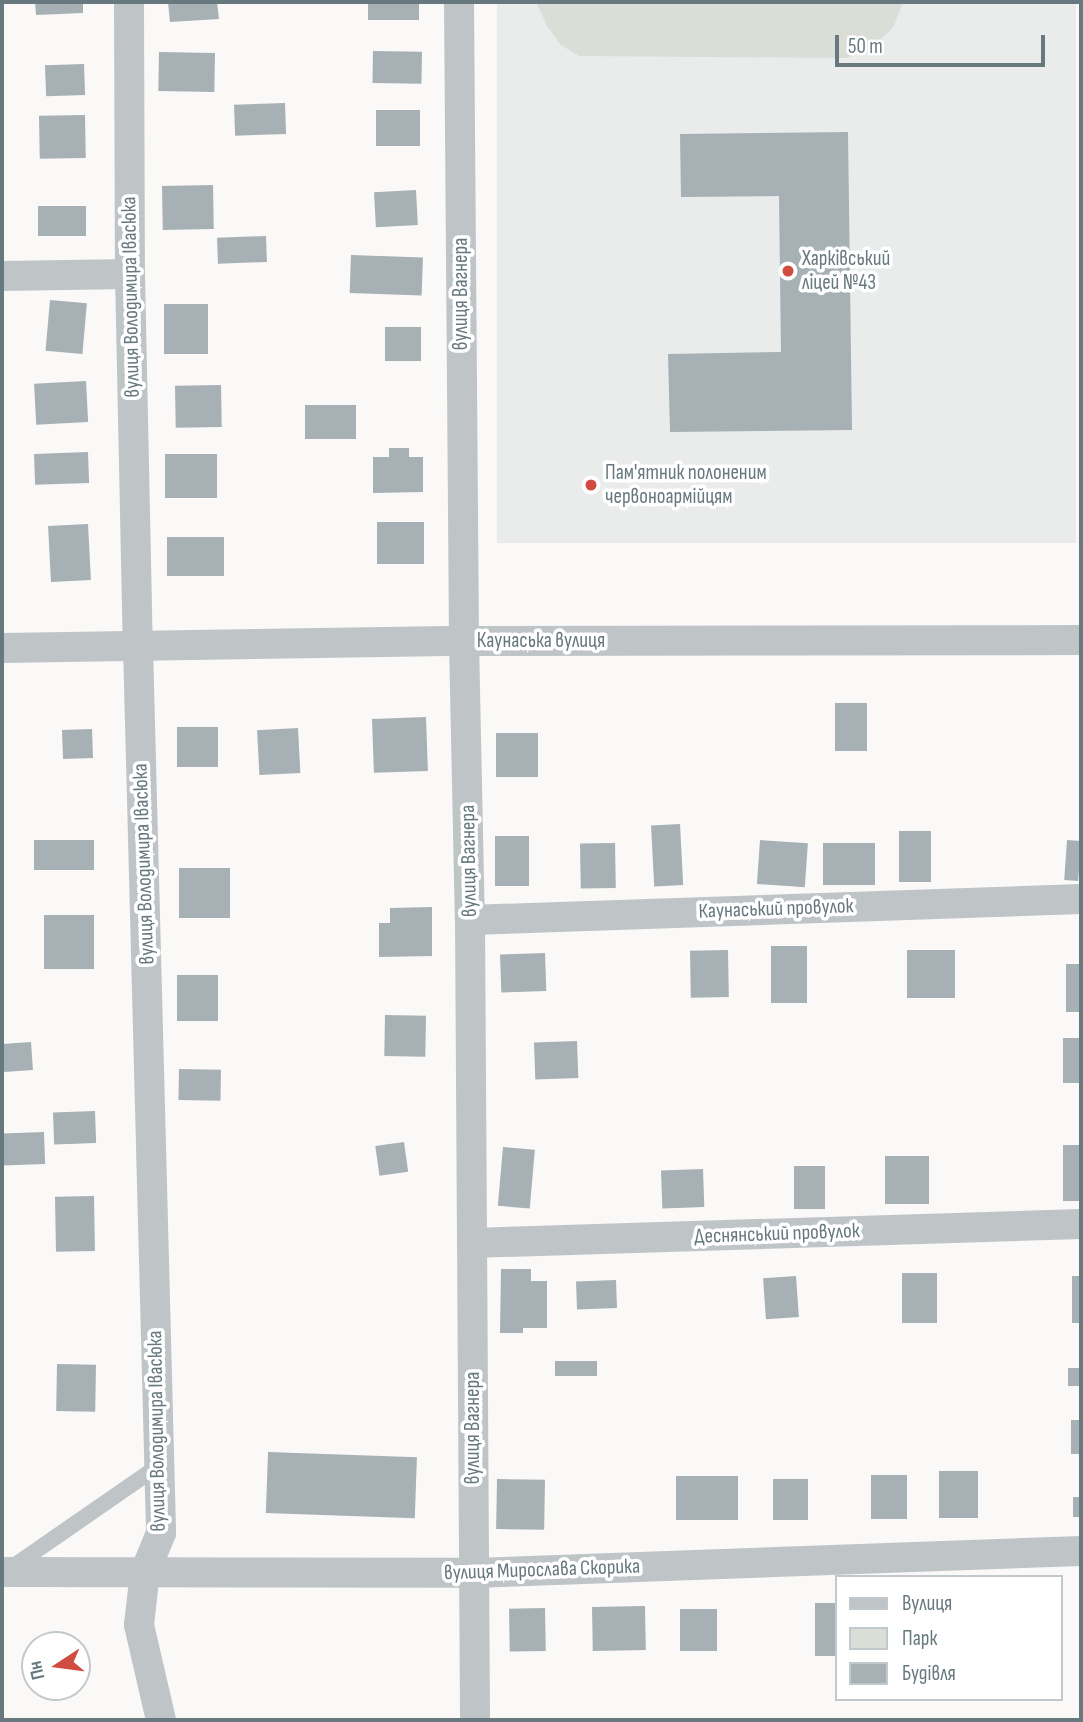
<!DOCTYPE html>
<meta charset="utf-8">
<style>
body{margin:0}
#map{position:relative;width:1083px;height:1722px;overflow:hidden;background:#faf9f8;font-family:"Sofia Sans Condensed",sans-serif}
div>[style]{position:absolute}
.built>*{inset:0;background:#eaebeb;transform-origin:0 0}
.green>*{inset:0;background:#dbded7}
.building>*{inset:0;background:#a7b0b4;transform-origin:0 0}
.lane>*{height:16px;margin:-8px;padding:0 8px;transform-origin:8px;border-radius:8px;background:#bfc5c7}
.street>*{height:30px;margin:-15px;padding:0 15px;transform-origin:15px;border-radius:15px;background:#bfc5c7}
.dots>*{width:19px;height:19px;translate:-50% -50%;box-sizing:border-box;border:4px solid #fff;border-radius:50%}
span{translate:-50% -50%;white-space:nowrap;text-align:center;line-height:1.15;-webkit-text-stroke:7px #fff;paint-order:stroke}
.poi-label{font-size:21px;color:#67797f}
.left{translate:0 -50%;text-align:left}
.street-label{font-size:21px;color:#67797f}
.frame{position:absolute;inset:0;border:4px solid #67797f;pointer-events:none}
.legend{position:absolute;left:835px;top:1575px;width:228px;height:126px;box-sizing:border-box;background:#fff;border:2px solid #c2c9cc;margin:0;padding:9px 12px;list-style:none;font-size:21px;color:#67797f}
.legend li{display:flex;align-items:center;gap:14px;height:35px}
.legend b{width:35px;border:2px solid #c2c9cc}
.north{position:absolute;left:21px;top:1631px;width:70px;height:70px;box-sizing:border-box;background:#fff;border:2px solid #c2c9cc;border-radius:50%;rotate:257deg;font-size:19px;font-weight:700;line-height:28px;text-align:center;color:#67797f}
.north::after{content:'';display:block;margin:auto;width:24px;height:32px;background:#d14c40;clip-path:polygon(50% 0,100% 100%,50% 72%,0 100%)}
.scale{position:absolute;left:835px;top:35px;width:210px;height:32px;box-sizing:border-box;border:4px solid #67797f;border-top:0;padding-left:9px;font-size:21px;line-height:24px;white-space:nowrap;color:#67797f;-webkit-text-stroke:5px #fff;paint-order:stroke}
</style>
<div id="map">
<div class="built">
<i style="left:497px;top:2px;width:579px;height:541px"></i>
</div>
<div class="green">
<i style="clip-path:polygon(536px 2px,903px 2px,894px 26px,873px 47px,846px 58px,579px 56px,561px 45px,547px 26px)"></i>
</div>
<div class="building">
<i style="clip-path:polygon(35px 2px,83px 2px,83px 13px,36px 15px)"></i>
<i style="clip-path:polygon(168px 2px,217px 2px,219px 19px,170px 22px)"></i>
<i style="left:368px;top:2px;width:51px;height:18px"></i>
<i style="left:373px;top:51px;width:49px;height:32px;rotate:1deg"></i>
<i style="left:159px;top:52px;width:56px;height:39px;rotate:1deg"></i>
<i style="left:84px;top:64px;width:31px;height:39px;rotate:88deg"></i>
<i style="left:285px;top:103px;width:31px;height:51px;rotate:88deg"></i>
<i style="left:376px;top:110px;width:44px;height:36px"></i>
<i style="left:85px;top:115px;width:43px;height:46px;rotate:89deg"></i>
<i style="clip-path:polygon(848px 132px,852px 430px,670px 432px,668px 354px,781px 352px,779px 196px,681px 197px,680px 134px)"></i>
<i style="left:213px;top:185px;width:44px;height:51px;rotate:89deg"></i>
<i style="left:416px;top:190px;width:35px;height:42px;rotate:87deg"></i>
<i style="left:38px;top:206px;width:48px;height:30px"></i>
<i style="left:266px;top:236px;width:26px;height:49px;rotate:88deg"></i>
<i style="left:351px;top:255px;width:72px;height:38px;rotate:2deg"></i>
<i style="left:50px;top:300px;width:37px;height:51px;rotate:5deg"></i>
<i style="left:164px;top:304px;width:44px;height:50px"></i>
<i style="left:421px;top:327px;width:34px;height:36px;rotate:90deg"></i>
<i style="left:86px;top:381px;width:41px;height:52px;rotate:87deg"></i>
<i style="left:221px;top:385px;width:42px;height:46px;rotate:89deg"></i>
<i style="left:356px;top:405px;width:34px;height:51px;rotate:90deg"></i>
<i style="clip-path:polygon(389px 448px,409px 448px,409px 457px,423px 457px,423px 492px,373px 493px,373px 457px,389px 457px)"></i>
<i style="left:88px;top:452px;width:31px;height:54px;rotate:88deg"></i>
<i style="left:217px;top:454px;width:44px;height:52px;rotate:90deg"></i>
<i style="left:377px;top:522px;width:47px;height:42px"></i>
<i style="left:88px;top:524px;width:56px;height:40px;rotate:87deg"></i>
<i style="left:167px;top:537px;width:57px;height:39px"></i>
<i style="left:835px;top:703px;width:32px;height:48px"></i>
<i style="left:426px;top:717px;width:54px;height:54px;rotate:88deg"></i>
<i style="left:177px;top:727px;width:41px;height:40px"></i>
<i style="left:298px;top:728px;width:45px;height:41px;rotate:87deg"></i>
<i style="left:92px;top:729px;width:29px;height:30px;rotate:88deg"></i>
<i style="left:496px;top:733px;width:42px;height:44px"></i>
<i style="left:680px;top:824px;width:61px;height:29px;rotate:87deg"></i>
<i style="left:899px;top:831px;width:32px;height:51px"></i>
<i style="left:495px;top:836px;width:34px;height:50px"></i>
<i style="left:34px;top:840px;width:60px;height:30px"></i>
<i style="left:760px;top:840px;width:48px;height:44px;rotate:4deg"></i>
<i style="left:1067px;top:840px;width:14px;height:40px;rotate:4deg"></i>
<i style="left:615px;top:843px;width:45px;height:35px;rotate:89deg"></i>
<i style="left:875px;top:843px;width:42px;height:52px;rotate:90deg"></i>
<i style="left:179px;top:868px;width:51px;height:50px"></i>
<i style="clip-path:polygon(432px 907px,432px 956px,379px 957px,379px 923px,390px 923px,390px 908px)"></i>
<i style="left:44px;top:915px;width:50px;height:54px"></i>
<i style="left:771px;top:946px;width:36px;height:57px"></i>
<i style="left:728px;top:950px;width:47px;height:38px;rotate:89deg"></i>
<i style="left:907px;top:950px;width:48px;height:48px"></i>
<i style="left:545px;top:953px;width:38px;height:45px;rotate:88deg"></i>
<i style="left:1081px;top:964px;width:48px;height:15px;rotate:90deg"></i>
<i style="left:177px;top:975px;width:41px;height:46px"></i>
<i style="left:385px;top:1015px;width:41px;height:41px;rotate:1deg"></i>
<i style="left:1063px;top:1038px;width:18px;height:45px"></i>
<i style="left:577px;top:1041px;width:37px;height:43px;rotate:88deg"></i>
<i style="left:31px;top:1042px;width:28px;height:29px;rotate:86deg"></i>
<i style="left:179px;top:1069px;width:42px;height:31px;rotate:1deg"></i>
<i style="left:95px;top:1111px;width:32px;height:42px;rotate:88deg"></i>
<i style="left:44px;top:1132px;width:32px;height:42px;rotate:88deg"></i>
<i style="left:404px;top:1142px;width:30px;height:29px;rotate:82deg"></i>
<i style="left:1063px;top:1145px;width:18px;height:56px"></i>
<i style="left:503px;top:1147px;width:32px;height:59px;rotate:5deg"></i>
<i style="left:885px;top:1156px;width:44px;height:48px"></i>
<i style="left:794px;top:1166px;width:31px;height:43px"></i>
<i style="left:703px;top:1169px;width:38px;height:42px;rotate:88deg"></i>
<i style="left:94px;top:1196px;width:55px;height:39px;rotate:89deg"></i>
<i style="clip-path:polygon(501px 1269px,531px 1269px,531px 1281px,547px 1281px,547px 1328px,523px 1328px,523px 1333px,500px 1333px)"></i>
<i style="left:902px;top:1273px;width:35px;height:50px"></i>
<i style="left:796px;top:1276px;width:41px;height:33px;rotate:86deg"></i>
<i style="left:1072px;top:1276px;width:9px;height:47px"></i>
<i style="left:616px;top:1280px;width:28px;height:40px;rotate:88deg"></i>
<i style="left:597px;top:1361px;width:15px;height:42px;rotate:90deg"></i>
<i style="left:57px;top:1364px;width:39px;height:47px;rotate:1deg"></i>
<i style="left:1068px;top:1368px;width:13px;height:18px"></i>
<i style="left:1071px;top:1420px;width:10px;height:34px"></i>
<i style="left:268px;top:1452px;width:149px;height:61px;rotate:2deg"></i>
<i style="left:939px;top:1471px;width:39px;height:47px"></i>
<i style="left:871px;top:1475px;width:36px;height:44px"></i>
<i style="left:676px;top:1476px;width:62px;height:44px"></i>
<i style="left:497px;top:1479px;width:48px;height:50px;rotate:1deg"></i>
<i style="left:773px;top:1479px;width:35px;height:41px"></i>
<i style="left:1073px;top:1497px;width:8px;height:20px"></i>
<i style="left:815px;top:1603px;width:21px;height:53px"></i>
<i style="left:645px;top:1606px;width:44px;height:53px;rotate:89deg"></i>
<i style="left:545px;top:1608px;width:43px;height:36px;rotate:89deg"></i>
<i style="left:680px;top:1609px;width:37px;height:42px"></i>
</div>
<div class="lane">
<i style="left:11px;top:1568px;width:181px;rotate:-34.7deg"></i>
</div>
<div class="street">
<i style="left:129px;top:2px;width:272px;rotate:89.8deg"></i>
<i style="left:130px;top:274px;width:372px;rotate:88.8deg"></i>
<i style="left:138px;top:646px;width:887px;rotate:88.51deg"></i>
<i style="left:161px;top:1533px;width:42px;rotate:112.3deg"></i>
<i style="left:145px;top:1572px;width:53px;rotate:96.5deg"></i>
<i style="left:139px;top:1625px;width:98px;rotate:77deg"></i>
<i style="left:459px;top:2px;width:639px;rotate:89.55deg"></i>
<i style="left:464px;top:641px;width:279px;rotate:88.8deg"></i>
<i style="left:470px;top:920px;width:800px;rotate:89.64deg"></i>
<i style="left:2px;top:276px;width:128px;rotate:-0.9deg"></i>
<i style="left:2px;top:648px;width:462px;rotate:-0.9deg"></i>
<i style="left:464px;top:641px;width:617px;rotate:-0.09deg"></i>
<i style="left:470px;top:920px;width:611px;rotate:-1.97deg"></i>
<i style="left:472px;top:1243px;width:609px;rotate:-1.79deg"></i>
<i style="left:2px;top:1572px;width:472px;rotate:0.1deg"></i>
<i style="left:474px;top:1573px;width:607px;rotate:-2.08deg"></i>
</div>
<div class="dots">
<i style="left:788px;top:271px;background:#d14c40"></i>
<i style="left:591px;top:485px;background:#d14c40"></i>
</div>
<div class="poi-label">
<span class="left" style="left:802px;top:271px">Харківський<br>ліцей №43</span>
<span class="left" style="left:605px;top:485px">Пам'ятник полоненим<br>червоноармійцям</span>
</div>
<div class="street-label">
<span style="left:461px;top:294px;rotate:-90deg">вулиця Вагнера</span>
<span style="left:131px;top:297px;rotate:-91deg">вулиця Володимира Івасюка</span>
<span style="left:541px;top:641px">Каунаська вулиця</span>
<span style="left:469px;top:861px;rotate:-91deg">вулиця Вагнера</span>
<span style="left:144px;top:864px;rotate:-92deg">вулиця Володимира Івасюка</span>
<span style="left:776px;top:909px;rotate:-2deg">Каунаський провулок</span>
<span style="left:777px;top:1234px;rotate:-2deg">Деснянський провулок</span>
<span style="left:473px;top:1428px;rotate:-90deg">вулиця Вагнера</span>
<span style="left:157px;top:1431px;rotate:-91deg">вулиця Володимира Івасюка</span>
<span style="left:542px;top:1570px;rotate:-2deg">вулиця Мирослава Скорика</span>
</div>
<div class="frame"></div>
<ul class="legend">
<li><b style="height:9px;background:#bfc5c7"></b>Вулиця</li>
<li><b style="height:19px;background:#dbded7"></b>Парк</li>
<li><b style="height:19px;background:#a7b0b4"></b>Будівля</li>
</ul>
<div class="north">Пн</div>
<div class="scale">50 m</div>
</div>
